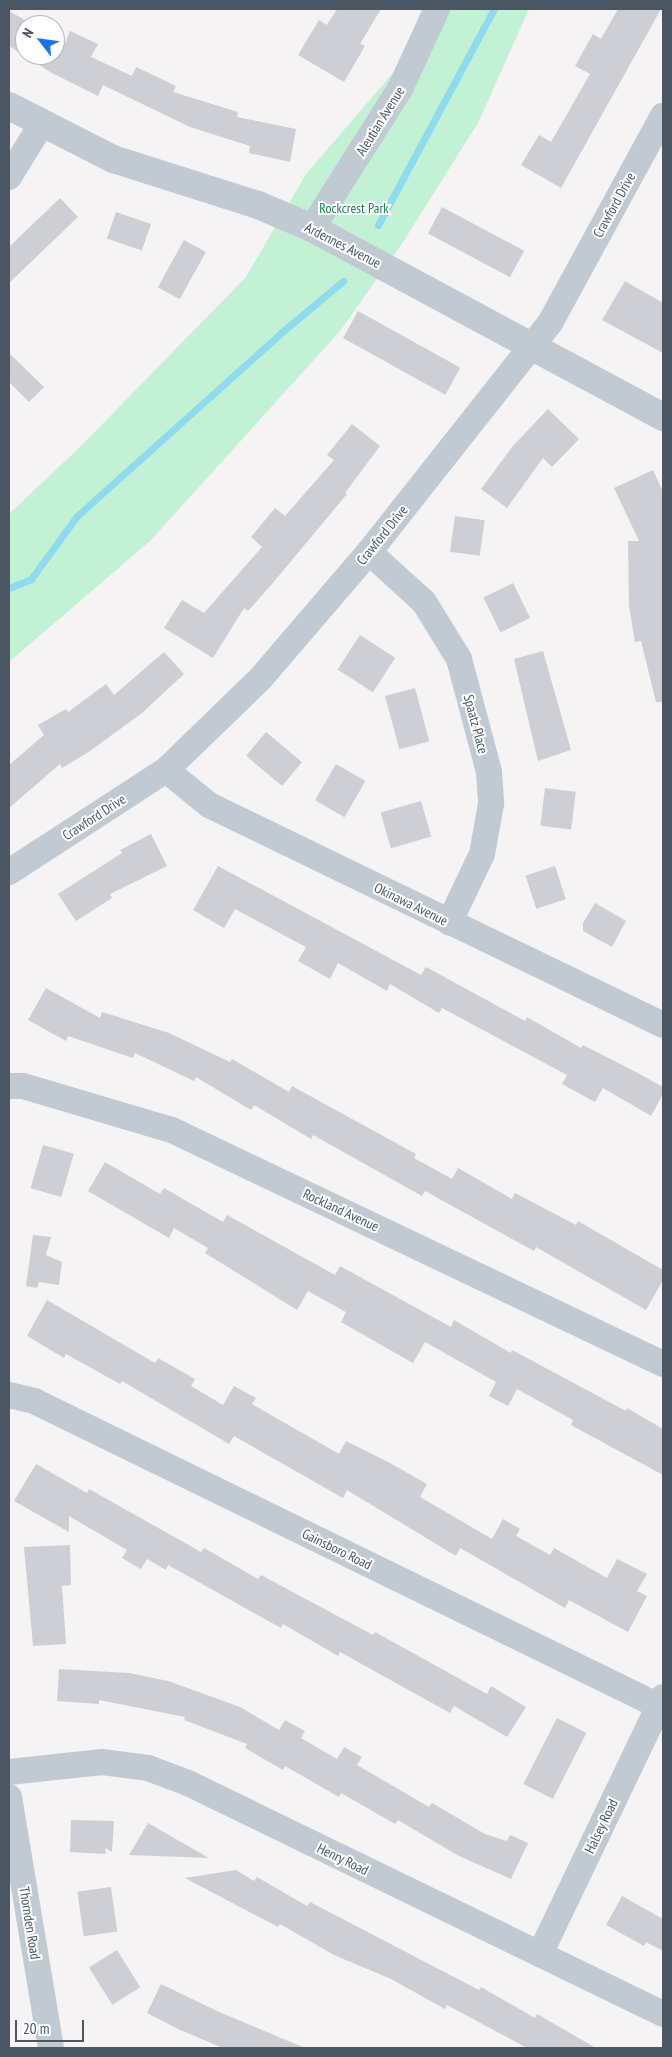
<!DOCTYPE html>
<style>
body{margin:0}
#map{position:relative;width:672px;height:2057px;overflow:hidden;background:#f5f3f3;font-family:"PT Sans Narrow",sans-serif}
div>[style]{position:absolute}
.green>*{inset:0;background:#c3f1d5}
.stream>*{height:7px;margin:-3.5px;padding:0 3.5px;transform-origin:3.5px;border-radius:3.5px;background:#90daee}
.building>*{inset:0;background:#cdcfd5;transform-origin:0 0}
.minor>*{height:26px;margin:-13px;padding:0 13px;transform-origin:13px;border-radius:13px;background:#c1cad2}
.tertiary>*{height:28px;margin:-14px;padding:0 14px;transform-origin:14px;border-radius:14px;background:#c1cad2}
span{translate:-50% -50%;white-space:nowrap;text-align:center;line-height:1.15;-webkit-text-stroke:4px #fff;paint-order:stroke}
.street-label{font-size:14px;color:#4a5661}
.park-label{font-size:14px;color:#17864f}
.frame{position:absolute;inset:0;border:10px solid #4a5661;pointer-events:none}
.north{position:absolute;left:15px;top:15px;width:50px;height:50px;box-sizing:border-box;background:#fff;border:1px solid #b7bbc0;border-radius:50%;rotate:300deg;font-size:14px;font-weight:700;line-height:20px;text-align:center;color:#4a5661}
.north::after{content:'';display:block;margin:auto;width:18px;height:22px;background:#1a73e8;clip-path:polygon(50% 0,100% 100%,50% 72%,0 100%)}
.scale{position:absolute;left:15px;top:2020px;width:69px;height:22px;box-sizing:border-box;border:2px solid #4a5661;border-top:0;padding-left:6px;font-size:15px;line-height:18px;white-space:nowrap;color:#4a5661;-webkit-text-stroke:4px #fff;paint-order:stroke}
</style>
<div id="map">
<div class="green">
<i style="clip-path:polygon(422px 9px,529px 9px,478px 123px,403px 242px,340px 331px,151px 540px,9px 662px,9px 514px,79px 448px,246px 277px,306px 174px,399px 66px)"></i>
</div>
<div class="stream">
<i style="left:378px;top:225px;width:245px;rotate:-61.8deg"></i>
<i style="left:9px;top:588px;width:24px;rotate:-22deg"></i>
<i style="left:31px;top:579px;width:78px;rotate:-53.9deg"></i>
<i style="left:77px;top:516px;width:275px;rotate:-41.9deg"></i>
<i style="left:282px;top:332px;width:80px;rotate:-39.9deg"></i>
</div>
<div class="building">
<i style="clip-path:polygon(337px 9px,381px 9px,360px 44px,365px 46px,344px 82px,298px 55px,319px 20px,327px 25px)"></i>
<i style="clip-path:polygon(618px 9px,661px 9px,561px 188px,521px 165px,539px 135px,551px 142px,590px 74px,575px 66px,593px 34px,601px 39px)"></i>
<i style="clip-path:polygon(9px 11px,34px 25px,25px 25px,25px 55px,55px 55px,55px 37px,65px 43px,70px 31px,98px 44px,91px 57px,132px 76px,136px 67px,176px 86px,173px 92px,238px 112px,237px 117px,296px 129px,290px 162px,249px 153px,250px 146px,190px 127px,103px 85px,98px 96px,50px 72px,9px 46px)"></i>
<i style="clip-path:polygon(60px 198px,78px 217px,9px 283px,9px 247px)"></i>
<i style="left:442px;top:207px;width:93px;height:30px;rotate:28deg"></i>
<i style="left:116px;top:212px;width:37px;height:28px;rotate:19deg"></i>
<i style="left:184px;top:240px;width:25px;height:54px;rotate:29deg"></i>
<i style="clip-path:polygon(625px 281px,663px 303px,663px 353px,602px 320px)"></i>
<i style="left:358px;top:311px;width:117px;height:31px;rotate:29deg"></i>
<i style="clip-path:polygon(9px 353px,44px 387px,29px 402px,9px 382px)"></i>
<i style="clip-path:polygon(548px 409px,579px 439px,552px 467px,543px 458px,507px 508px,481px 489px,512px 447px)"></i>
<i style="clip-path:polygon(352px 424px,380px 446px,345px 493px,347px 494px,272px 584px,248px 611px,244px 608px,213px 658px,164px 628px,182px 600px,204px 613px,262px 547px,251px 537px,275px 508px,285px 516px,334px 460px,327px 455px)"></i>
<i style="clip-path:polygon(653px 470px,663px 492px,663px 702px,656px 702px,641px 641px,635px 642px,629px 606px,628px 541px,639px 541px,614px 488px)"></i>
<i style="left:455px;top:516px;width:30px;height:36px;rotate:8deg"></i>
<i style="left:513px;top:583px;width:39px;height:33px;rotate:64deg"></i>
<i style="left:360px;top:635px;width:42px;height:41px;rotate:33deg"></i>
<i style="clip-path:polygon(543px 651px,571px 750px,538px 761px,514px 659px)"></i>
<i style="clip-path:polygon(164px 652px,184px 674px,142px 713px,90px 751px,62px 768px,60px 764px,9px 808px,9px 765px,44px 735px,38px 725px,66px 709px,68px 712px,106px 684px,114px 695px)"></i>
<i style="left:415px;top:688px;width:55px;height:31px;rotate:75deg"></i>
<i style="left:266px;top:732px;width:47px;height:31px;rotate:40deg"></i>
<i style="left:336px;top:764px;width:34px;height:42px;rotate:30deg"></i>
<i style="left:545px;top:788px;width:31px;height:38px;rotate:7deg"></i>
<i style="left:421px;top:801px;width:37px;height:42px;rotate:74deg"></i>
<i style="clip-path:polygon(151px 834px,167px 866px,110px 894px,112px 898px,76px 921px,58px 894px,122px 853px,120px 850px)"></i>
<i style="clip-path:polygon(218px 866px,421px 975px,426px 967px,525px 1021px,527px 1017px,581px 1048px,583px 1045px,634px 1071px,663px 1087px,663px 1094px,651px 1116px,603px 1088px,595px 1102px,562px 1084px,567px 1075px,442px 1008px,439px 1013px,390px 984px,387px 991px,338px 963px,330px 979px,298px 961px,306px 947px,235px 909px,224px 928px,193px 910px)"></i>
<i style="left:555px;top:866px;width:35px;height:31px;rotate:72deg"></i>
<i style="clip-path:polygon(595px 903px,626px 921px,612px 947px,583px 931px,583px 923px)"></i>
<i style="clip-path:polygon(46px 988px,100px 1018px,102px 1012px,169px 1033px,230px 1062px,232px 1059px,289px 1092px,292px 1086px,416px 1154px,414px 1158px,452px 1179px,458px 1168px,512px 1199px,515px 1193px,576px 1225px,578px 1221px,663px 1270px,663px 1280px,646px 1310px,536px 1247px,534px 1251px,425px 1191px,422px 1196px,313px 1135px,311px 1139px,254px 1105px,251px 1110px,196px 1077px,194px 1081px,135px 1053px,133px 1058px,68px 1036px,66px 1041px,28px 1020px)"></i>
<i style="left:43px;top:1145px;width:32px;height:45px;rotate:16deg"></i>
<i style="clip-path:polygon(105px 1162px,160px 1194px,164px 1188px,223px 1222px,227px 1215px,335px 1275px,340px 1266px,451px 1327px,454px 1320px,511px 1353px,512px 1350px,626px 1411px,627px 1408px,663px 1429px,663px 1475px,571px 1425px,573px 1420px,517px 1389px,508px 1406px,489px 1396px,496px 1382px,425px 1342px,413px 1363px,341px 1322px,346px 1312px,308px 1291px,297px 1310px,205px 1253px,208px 1248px,174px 1228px,169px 1238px,88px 1191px)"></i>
<i style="clip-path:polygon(33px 1235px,51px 1237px,46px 1255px,62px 1262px,59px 1285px,39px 1282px,37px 1288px,26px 1286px)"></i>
<i style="clip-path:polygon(47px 1300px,155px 1363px,158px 1358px,195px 1379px,191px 1386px,223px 1405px,234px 1386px,256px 1398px,252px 1404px,339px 1454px,346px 1441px,390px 1463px,427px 1484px,420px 1497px,492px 1539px,503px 1519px,520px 1529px,516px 1536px,550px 1555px,554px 1548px,607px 1578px,617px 1559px,647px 1574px,637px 1591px,647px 1596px,628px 1632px,569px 1600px,565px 1608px,460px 1548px,456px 1556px,347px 1490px,343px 1498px,234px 1436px,229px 1444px,122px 1381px,120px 1384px,66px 1354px,64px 1358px,27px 1336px)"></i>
<i style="clip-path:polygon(36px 1464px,87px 1493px,89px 1489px,201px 1552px,204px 1548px,258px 1579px,261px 1575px,373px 1635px,375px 1632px,487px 1694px,491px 1686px,526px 1707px,507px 1737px,454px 1706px,450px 1713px,340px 1652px,338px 1656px,283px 1624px,281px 1628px,168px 1565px,166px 1570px,147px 1559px,141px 1569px,122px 1558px,127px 1550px,69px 1516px,69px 1532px,14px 1501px)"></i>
<i style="clip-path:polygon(70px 1545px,71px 1585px,62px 1586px,66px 1644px,33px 1646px,24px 1547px)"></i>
<i style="clip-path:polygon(59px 1669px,129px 1673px,168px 1681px,240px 1707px,279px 1730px,285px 1720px,305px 1731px,301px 1738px,337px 1759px,344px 1747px,362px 1757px,357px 1765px,429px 1807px,432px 1803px,485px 1834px,507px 1841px,510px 1835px,528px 1843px,511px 1879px,459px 1856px,398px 1820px,395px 1824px,341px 1793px,339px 1797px,285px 1766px,283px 1770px,245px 1748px,247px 1744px,184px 1720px,185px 1717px,99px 1700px,99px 1704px,57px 1701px)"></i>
<i style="left:557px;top:1718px;width:33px;height:74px;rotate:27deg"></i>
<i style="clip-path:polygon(71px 1820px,114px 1821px,112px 1852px,105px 1848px,106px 1854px,70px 1852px)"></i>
<i style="clip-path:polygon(148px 1823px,209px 1858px,129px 1855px)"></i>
<i style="clip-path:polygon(236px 1870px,254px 1881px,257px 1877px,307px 1906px,310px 1902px,479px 1990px,481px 1987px,535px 2018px,537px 2014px,596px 2048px,527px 2048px,447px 2005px,445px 2009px,391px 1979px,334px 1955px,280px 1924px,278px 1927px,185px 1878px)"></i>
<i style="left:111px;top:1887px;width:45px;height:34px;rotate:82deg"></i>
<i style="clip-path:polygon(622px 1896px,663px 1919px,663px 1951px,646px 1942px,644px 1946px,606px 1925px)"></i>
<i style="left:117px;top:1950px;width:44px;height:33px;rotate:58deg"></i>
<i style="clip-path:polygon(161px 1984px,217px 2011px,305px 2048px,223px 2048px,178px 2029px,147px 2013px)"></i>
</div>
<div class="minor">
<i style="left:9px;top:177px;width:61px;rotate:-58.4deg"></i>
<i style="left:312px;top:228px;width:165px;rotate:-57.7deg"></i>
<i style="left:400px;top:89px;width:88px;rotate:-65.2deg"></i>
<i style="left:369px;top:552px;width:74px;rotate:42.3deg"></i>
<i style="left:424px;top:602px;width:67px;rotate:58.4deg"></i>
<i style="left:459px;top:659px;width:117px;rotate:75.1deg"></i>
<i style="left:489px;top:772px;width:32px;rotate:86deg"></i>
<i style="left:491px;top:804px;width:51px;rotate:100.2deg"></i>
<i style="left:482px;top:854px;width:76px;rotate:115.6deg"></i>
<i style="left:166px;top:770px;width:55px;rotate:39.1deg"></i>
<i style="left:209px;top:805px;width:504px;rotate:25.85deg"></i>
<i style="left:9px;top:872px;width:187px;rotate:-33deg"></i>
<i style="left:166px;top:770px;width:131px;rotate:-44.1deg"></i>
<i style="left:260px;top:679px;width:167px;rotate:-49.4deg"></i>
<i style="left:369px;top:552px;width:292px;rotate:-51.7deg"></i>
<i style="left:550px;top:323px;width:236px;rotate:-61.4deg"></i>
<i style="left:9px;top:1086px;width:14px"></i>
<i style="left:23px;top:1086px;width:155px;rotate:16.5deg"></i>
<i style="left:172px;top:1130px;width:544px;rotate:25.48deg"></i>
<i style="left:9px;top:1395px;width:26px;rotate:13deg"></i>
<i style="left:34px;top:1401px;width:700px;rotate:26.02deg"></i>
<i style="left:9px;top:1772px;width:94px;rotate:-6.1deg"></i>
<i style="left:102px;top:1762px;width:46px;rotate:7.4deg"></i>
<i style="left:148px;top:1768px;width:43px;rotate:20.6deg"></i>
<i style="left:188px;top:1783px;width:528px;rotate:25.93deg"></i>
<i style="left:9px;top:1797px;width:254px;rotate:80.5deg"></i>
<i style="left:540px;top:1954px;width:285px;rotate:-64.4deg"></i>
</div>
<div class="tertiary">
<i style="left:9px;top:106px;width:117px;rotate:27deg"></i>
<i style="left:113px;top:159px;width:152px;rotate:17.6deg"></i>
<i style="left:258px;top:205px;width:59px;rotate:23.1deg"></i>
<i style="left:312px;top:228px;width:399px;rotate:28.3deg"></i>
</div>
<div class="street-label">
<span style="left:380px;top:121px;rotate:-58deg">Aleutian Avenue</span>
<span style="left:614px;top:205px;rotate:-61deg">Crawford Drive</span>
<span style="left:343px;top:245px;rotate:27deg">Ardennes Avenue</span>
<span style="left:382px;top:535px;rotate:-51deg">Crawford Drive</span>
<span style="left:476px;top:724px;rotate:75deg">Spaatz Place</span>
<span style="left:94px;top:817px;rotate:-33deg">Crawford Drive</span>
<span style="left:411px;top:904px;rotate:26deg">Okinawa Avenue</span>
<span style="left:341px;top:1210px;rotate:25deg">Rockland Avenue</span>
<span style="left:337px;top:1549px;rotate:26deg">Gainsboro Road</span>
<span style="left:601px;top:1826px;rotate:-64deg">Halsey Road</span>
<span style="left:343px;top:1859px;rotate:26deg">Henry Road</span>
<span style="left:30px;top:1923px;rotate:81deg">Thornden Road</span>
</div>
<div class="park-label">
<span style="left:354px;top:208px">Rockcrest Park</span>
</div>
<div class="frame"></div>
<div class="north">N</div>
<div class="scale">20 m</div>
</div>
